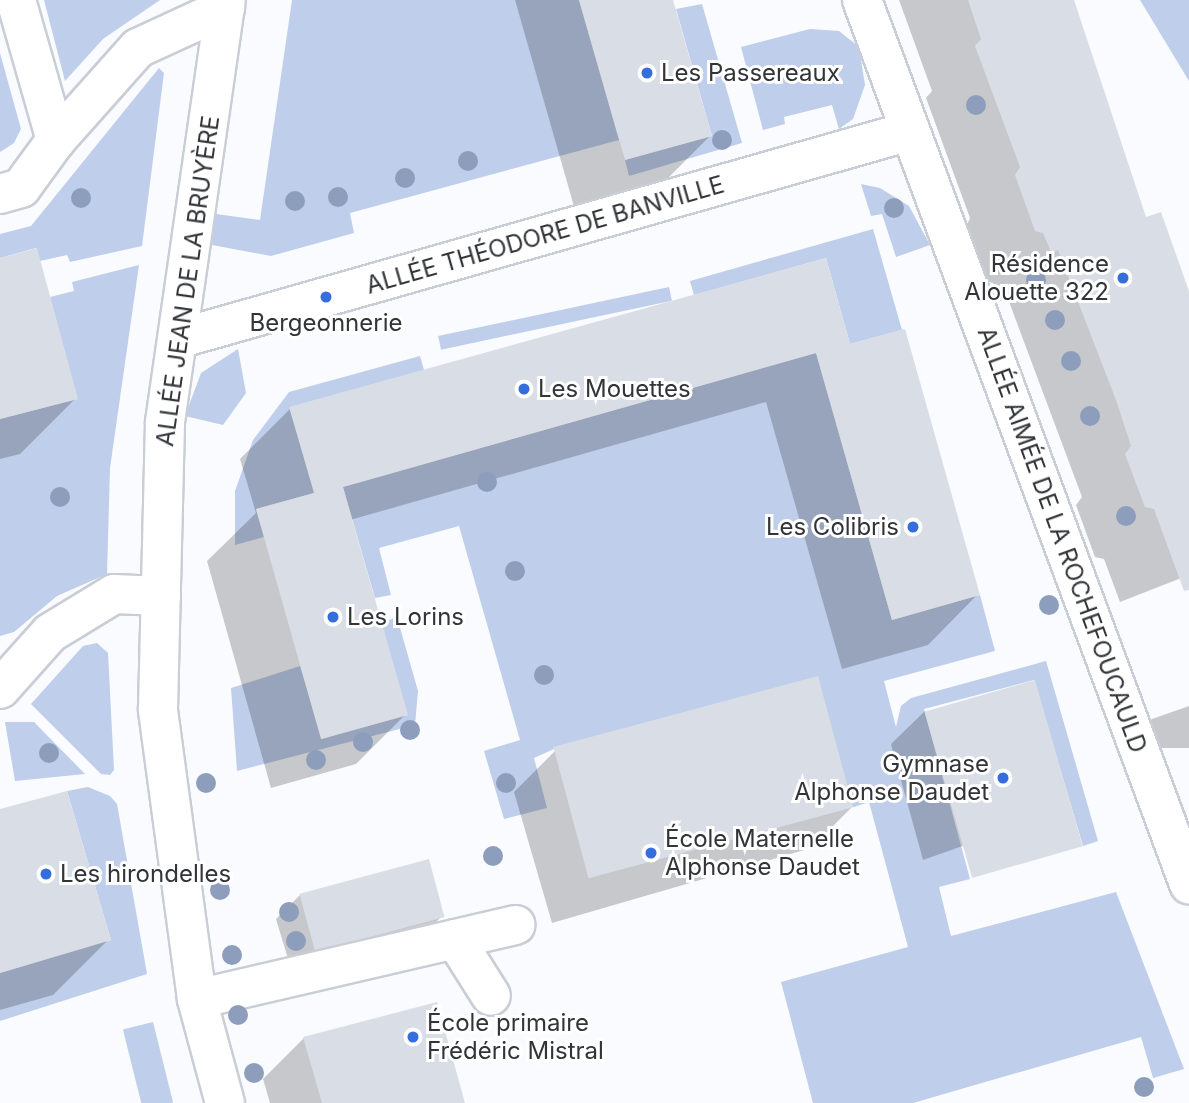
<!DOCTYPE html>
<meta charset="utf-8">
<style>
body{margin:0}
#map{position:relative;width:1189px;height:1103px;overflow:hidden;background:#f9fbfe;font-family:Inter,sans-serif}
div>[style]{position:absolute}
.green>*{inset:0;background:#bfceea;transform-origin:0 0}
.shadow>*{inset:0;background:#0003}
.building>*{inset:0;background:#d9dee6;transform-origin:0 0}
.roads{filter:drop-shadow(2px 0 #c9ced6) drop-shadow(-2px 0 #c9ced6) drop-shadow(0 2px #c9ced6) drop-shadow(0 -2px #c9ced6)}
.minor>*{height:38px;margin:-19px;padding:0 19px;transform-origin:19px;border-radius:19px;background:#fff}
.trees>*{width:20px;height:20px;margin:-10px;border-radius:50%;background:#8d9ebd}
.dots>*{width:19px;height:19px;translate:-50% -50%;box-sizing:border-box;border:4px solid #fff;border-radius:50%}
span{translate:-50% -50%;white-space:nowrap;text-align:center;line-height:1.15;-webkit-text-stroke:6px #fff;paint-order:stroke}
.poi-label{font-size:24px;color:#323437}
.left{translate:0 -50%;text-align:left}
.right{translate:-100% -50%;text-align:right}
.street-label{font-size:24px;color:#323437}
</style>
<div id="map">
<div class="green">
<i style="clip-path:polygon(44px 0,160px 0,103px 39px,65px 81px)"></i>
<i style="clip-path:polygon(292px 0,579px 0,619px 140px,350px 213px,354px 233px,271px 256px,212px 245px,216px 214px,260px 220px)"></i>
<i style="clip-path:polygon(1140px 0,1189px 0,1189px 81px)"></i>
<i style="clip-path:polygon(702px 4px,742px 143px,629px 176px,625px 160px,712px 136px,676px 9px)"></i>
<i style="clip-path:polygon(810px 29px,839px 31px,859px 47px,865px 85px,853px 119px,839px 129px,832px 105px,784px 117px,785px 124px,763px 130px,741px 47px)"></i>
<i style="clip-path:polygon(0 53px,21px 129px,14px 143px,0 152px)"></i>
<i style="clip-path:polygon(159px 68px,164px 73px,142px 246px,70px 262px,67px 255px,40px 261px,36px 248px,0 258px,0 234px,31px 226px)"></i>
<i style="clip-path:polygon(861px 184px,880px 188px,909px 206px,930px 245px,896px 257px,882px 214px,871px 216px)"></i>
<i style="clip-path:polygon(873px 229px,902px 330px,850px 344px,826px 258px,694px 295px,690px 281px)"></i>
<i style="clip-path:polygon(139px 265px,110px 468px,107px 574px,57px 596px,14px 632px,0 636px,0 419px,77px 399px,50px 297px,74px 291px,72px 282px)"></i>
<i style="left:669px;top:287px;width:14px;height:236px;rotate:78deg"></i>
<i style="clip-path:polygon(238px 349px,246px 393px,223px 425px,185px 416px,201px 373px)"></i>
<i style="clip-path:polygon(816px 353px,892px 620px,980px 595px,995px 651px,884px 681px,896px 727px,901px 706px,911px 698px,1046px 661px,1098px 841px,1083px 846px,1034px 680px,924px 709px,970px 879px,939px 887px,951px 936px,1116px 892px,1184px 1069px,1153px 1078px,1141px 1037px,913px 1103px,813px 1103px,781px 982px,908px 947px,869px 802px,854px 807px,554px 749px,534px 758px,547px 808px,504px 819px,484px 751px,520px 740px,459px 526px,379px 548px,391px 595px,375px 598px,343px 487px)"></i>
<i style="clip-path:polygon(420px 356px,424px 370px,314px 493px,256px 509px,264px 537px,235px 545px,235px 491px,253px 440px,289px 392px)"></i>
<i style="clip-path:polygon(397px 617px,418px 691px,415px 725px,237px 771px,231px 688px,300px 666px,322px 739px,407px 715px,381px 623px)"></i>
<i style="clip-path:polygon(97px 643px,108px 653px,114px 770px,110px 775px,101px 774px,31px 704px,83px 646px)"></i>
<i style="clip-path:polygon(5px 722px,34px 722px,85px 774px,15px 781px)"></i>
<i style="clip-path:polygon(88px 787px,110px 796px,117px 804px,147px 974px,0 1021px,0 973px,111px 940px,67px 791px)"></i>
<i style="left:153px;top:1022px;width:83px;height:31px;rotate:76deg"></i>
</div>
<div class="shadow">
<i style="clip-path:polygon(515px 0,671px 0,710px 136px,660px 186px,575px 210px)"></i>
<i style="clip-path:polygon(899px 0,1073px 0,1145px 219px,1189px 294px,1189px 575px,1120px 602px,1104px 559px,1095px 557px,1076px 505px,1082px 497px,1008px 299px,1000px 301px,993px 283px,985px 281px,966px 227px,970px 218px,926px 98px,932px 91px)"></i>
<i style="clip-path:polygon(0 260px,76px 398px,20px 454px,0 459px)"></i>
<i style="clip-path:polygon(849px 346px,978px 594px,928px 645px,842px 669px,766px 402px,350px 520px,406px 714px,356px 764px,271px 788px,207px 561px,256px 513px,240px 459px,290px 409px)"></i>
<i style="clip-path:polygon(1189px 706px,1189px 748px,1146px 748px,1140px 731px,1152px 719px)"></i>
<i style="clip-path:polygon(925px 711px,1031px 822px,923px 860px,891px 744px)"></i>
<i style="clip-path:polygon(555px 751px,852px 807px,811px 848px,552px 923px,514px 792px)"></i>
<i style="clip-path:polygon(0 811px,109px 939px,53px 995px,0 1010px)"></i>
<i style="clip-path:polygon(300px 895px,442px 916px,418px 940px,292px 972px,276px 919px)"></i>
<i style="clip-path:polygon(304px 1038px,463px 1103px,270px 1103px,263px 1079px)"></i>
</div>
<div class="building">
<i style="clip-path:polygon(579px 0,673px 0,712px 136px,625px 160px)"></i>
<i style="clip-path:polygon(968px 0,1074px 0,1146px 217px,1161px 212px,1189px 291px,1189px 590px,1184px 591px,1154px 509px,1145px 507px,1125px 454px,1131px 446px,1116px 400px,1058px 250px,1051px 252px,1043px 233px,1035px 231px,1015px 175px,1020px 167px,975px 46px,981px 39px)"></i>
<i style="clip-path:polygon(37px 248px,78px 399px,0 419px,0 258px)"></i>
<i style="clip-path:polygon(826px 258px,850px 344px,905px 329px,980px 595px,892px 620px,816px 353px,343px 487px,408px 715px,321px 739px,256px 509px,314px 493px,289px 407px)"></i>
<i style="left:818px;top:676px;width:136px;height:274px;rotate:75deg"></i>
<i style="left:1035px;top:680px;width:173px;height:115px;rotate:74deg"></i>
<i style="clip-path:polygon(67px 791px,111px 940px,0 973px,0 809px)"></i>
<i style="left:429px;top:859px;width:60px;height:134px;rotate:75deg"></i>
<i style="clip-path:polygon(437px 1002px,465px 1103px,322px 1103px,303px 1037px)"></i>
</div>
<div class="roads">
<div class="minor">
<i style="left:16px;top:0;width:146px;rotate:74.1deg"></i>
<i style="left:862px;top:0;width:943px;rotate:69.7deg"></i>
<i style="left:0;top:194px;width:22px;rotate:-16deg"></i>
<i style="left:21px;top:188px;width:59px;rotate:-53.9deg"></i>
<i style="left:56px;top:140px;width:123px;rotate:-48.3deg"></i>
<i style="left:138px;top:48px;width:96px;rotate:-24.7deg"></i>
<i style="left:181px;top:338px;width:758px;rotate:-15.85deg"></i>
<i style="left:0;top:689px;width:75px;rotate:-48.2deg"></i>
<i style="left:50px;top:633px;width:75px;rotate:-31.4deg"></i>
<i style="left:114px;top:594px;width:47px;rotate:2.4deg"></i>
<i style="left:455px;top:939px;width:67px;rotate:57.7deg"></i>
<i style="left:197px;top:999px;width:327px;rotate:-13.1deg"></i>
<i style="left:225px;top:1103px;width:108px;rotate:-105.1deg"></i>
<i style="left:197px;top:999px;width:293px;rotate:-97.7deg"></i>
<i style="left:158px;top:709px;width:287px;rotate:-88.6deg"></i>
<i style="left:165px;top:422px;width:426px;rotate:-81.8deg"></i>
</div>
</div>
<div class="trees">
<i style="left:976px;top:105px"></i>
<i style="left:722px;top:140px"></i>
<i style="left:468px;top:161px"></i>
<i style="left:405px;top:178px"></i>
<i style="left:338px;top:197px"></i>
<i style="left:81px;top:198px"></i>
<i style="left:295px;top:201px"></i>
<i style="left:894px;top:208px"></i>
<i style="left:1036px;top:280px"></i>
<i style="left:1055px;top:320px"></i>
<i style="left:1071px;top:361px"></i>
<i style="left:1090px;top:416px"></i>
<i style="left:487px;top:482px"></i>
<i style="left:60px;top:497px"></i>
<i style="left:1126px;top:516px"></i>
<i style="left:515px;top:571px"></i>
<i style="left:1049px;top:605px"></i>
<i style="left:544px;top:675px"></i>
<i style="left:410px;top:730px"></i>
<i style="left:363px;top:742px"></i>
<i style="left:49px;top:753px"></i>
<i style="left:316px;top:760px"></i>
<i style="left:206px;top:783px"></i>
<i style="left:506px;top:783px"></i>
<i style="left:493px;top:856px"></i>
<i style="left:220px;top:890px"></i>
<i style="left:289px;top:912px"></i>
<i style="left:296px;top:941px"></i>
<i style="left:232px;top:955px"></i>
<i style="left:238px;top:1015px"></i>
<i style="left:254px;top:1073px"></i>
<i style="left:1144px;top:1087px"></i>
</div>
<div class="dots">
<i style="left:647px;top:73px;background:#356ddc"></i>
<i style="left:1123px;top:278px;background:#356ddc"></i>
<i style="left:326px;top:297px;background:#356ddc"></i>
<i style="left:524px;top:389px;background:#356ddc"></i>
<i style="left:913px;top:527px;background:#356ddc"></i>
<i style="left:333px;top:617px;background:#356ddc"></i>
<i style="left:1003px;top:778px;background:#356ddc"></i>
<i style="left:651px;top:853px;background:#356ddc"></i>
<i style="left:46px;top:874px;background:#356ddc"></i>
<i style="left:413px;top:1037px;background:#356ddc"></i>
</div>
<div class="poi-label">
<span class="left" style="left:661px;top:73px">Les Passereaux</span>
<span class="right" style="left:1109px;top:278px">Résidence<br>Alouette 322</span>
<span style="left:326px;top:323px">Bergeonnerie</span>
<span class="left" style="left:538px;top:389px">Les Mouettes</span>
<span class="right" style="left:899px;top:527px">Les Colibris</span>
<span class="left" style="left:347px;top:617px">Les Lorins</span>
<span class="right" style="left:989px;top:778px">Gymnase<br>Alphonse Daudet</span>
<span class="left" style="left:665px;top:853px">École Maternelle<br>Alphonse Daudet</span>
<span class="left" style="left:60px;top:874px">Les hirondelles</span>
<span class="left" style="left:427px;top:1037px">École primaire<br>Frédéric Mistral</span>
</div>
<div class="street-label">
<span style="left:545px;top:235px;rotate:-16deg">ALLÉE THÉODORE DE BANVILLE</span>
<span style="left:188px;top:281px;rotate:-82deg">ALLÉE JEAN DE LA BRUYÈRE</span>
<span style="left:1062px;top:540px;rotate:70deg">ALLÉE AIMÉE DE LA ROCHEFOUCAULD</span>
</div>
</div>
